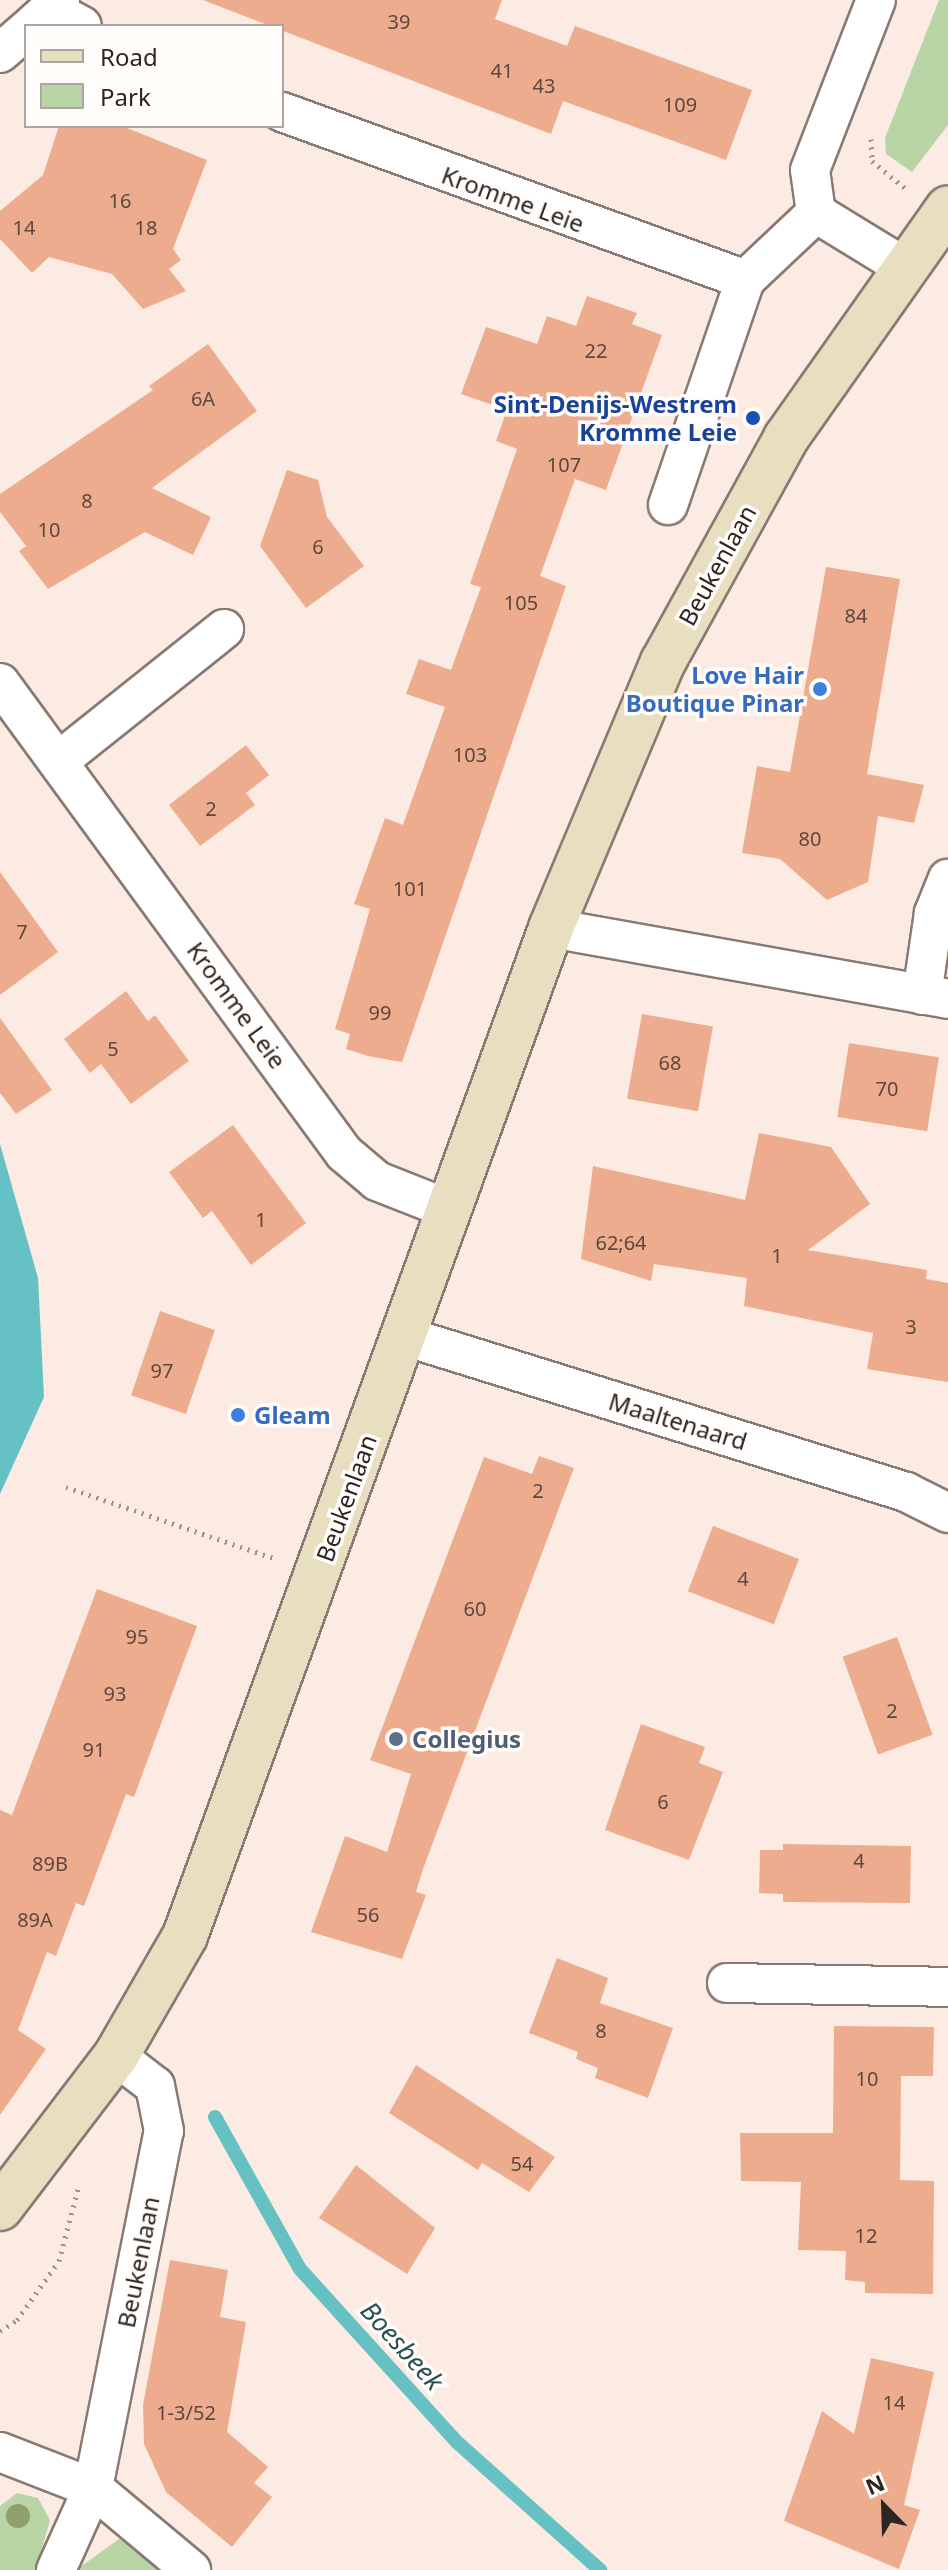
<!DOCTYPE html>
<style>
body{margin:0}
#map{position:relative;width:948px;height:2570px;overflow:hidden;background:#fcebe3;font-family:"Noto Sans",sans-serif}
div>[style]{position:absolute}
.green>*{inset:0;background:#b9d5a5}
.water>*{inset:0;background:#65c1c4}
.stream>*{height:14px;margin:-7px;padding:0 7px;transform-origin:7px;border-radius:7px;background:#65c1c4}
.building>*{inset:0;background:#edac8d;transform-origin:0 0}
.path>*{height:5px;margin-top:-2.5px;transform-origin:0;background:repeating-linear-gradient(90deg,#9c908a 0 2px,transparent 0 8px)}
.roads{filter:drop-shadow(2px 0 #887a73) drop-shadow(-2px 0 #887a73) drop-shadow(0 2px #887a73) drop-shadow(0 -2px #887a73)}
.street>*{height:38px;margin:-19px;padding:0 19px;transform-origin:19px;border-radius:19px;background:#fff}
.secondary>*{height:44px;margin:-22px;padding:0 22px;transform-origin:22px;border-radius:22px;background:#e7dfbf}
.trees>*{width:24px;height:24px;margin:-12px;border-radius:50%;background:#92a06e}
.dots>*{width:22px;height:22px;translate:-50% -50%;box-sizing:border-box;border:4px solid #fffcfa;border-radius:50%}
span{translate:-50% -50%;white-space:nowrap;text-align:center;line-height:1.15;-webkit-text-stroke:7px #fffcfa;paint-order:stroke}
.number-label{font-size:20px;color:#5c483e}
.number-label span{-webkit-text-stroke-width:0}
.street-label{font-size:24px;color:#2c2623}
.transit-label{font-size:24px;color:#164399;font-weight:700}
.right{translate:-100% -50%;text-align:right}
.shop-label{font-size:24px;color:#366cbe;font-weight:700}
.left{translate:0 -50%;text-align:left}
.service-label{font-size:24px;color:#4e5e75;font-weight:700}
.water-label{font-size:26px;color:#275153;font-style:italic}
.legend{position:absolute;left:24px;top:24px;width:260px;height:104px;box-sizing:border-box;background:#fffcfa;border:2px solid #aba6a4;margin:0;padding:10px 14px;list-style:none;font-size:24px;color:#2c2623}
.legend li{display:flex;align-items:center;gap:16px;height:40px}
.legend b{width:40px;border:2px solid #aba6a4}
.north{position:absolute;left:844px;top:2466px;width:80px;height:80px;-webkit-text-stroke:6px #fffcfa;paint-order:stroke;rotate:337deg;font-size:22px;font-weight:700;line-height:32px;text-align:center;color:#2c2623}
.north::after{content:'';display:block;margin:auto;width:28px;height:36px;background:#2c2623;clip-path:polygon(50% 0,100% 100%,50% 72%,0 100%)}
</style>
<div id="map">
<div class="green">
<i style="clip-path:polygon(939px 0,948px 0,948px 125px,912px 172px,886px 154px,885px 138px)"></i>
<i style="clip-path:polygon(17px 2493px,38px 2498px,50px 2520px,36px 2570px,0 2570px,0 2506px)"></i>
<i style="clip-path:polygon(119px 2539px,126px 2540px,166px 2570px,76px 2570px)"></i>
</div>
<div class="water">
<i style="clip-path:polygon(0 1144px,38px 1278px,44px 1397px,0 1494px)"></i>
</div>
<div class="stream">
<i style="left:215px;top:2117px;width:174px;rotate:60.8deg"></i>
<i style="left:300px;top:2269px;width:235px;rotate:47.8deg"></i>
<i style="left:458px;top:2443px;width:191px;rotate:41.8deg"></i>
</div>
<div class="building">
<i style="clip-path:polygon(203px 0,502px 0,495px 19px,567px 46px,575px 26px,752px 90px,726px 160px,563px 101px,551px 134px)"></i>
<i style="clip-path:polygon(59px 126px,122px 126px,207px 160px,173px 249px,181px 260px,169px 269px,186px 291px,143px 309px,112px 274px,49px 257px,32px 273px,0 239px,0 211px,43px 175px)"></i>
<i style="clip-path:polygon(587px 296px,637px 313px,632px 324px,662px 335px,606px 490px,575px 479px,540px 576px,566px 586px,402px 1062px,368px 1056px,346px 1049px,350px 1034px,335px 1029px,370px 909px,354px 904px,385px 818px,403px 825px,445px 707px,406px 694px,419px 659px,451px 670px,481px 587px,470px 584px,517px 449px,496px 441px,507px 410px,461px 394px,486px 327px,537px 344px,547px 316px,576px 326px)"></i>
<i style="clip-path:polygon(208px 344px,257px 411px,152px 488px,211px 517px,193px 555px,145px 532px,48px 589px,19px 551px,26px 546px,0 512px,0 494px,153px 390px,149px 386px)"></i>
<i style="clip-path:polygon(287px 470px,318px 480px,327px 517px,364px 566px,306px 608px,260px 546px)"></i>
<i style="clip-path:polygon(826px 567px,900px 579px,867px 774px,924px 785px,914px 823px,878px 816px,868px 882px,827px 900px,780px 859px,742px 853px,757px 766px,790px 772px)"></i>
<i style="clip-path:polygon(246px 745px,269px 775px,246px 793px,255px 805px,200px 846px,169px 805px)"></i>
<i style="clip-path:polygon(0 872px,58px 952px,0 995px)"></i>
<i style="clip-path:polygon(126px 991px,148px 1021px,155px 1015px,189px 1061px,131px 1104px,101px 1064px,90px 1073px,64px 1039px)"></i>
<i style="left:642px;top:1014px;width:72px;height:86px;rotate:10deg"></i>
<i style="clip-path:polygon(0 1018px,52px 1090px,16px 1114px,0 1093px)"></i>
<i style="left:849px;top:1043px;width:91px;height:75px;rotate:9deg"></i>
<i style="clip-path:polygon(233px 1125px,306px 1223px,251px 1265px,212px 1211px,203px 1218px,169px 1172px)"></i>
<i style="clip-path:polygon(759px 1133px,831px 1147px,870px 1204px,808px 1250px,927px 1270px,926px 1279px,948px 1283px,948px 1382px,867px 1369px,873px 1333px,744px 1306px,747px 1278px,654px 1264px,651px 1281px,581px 1259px,593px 1166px,745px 1200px)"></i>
<i style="left:160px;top:1311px;width:58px;height:89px;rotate:19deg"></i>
<i style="clip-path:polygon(539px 1456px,574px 1468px,423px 1869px,416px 1892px,426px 1895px,402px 1959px,311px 1932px,345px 1836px,387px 1852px,411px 1774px,370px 1760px,484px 1457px,532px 1474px)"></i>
<i style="left:713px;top:1526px;width:92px;height:70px;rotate:21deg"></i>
<i style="clip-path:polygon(97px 1589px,197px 1626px,134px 1797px,126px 1794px,84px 1906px,76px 1903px,56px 1956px,47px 1952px,18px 2030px,46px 2049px,0 2115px,0 1810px,12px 1815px)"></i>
<i style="left:897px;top:1637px;width:104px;height:58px;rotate:70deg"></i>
<i style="clip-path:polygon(641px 1724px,705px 1747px,699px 1763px,723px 1772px,689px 1860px,605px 1830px)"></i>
<i style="clip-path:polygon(783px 1844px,911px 1846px,910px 1903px,783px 1902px,783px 1894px,759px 1893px,760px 1850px,783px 1850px)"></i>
<i style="clip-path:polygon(557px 1958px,608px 1978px,600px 2003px,673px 2028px,648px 2098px,595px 2078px,598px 2068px,576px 2059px,578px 2052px,529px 2033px)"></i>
<i style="clip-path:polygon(834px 2026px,934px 2027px,933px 2076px,901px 2076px,900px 2180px,934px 2181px,933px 2294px,865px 2293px,865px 2282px,845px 2280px,846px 2251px,798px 2250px,801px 2182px,741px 2181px,740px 2133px,833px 2133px)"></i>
<i style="clip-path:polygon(416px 2065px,555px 2157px,529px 2192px,482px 2163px,478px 2170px,389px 2113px)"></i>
<i style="clip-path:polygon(356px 2165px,435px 2228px,407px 2274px,319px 2218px)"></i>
<i style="clip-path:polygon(170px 2260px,228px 2270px,220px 2317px,246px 2322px,227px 2432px,268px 2467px,254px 2483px,272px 2497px,232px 2547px,166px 2492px,144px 2444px,143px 2405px)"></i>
<i style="clip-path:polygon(871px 2358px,934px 2372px,904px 2505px,920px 2510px,899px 2569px,784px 2521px,822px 2411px,854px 2434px)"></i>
</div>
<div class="path">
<i style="left:871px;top:139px;width:22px;rotate:87deg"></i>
<i style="left:872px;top:161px;width:44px;rotate:39.5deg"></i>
<i style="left:66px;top:1487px;width:219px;rotate:18.9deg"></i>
<i style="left:0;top:2331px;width:20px;rotate:-33deg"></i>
<i style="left:17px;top:2320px;width:72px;rotate:-54.6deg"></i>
<i style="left:59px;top:2261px;width:79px;rotate:-75.3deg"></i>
</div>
<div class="roads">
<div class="street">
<i style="left:50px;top:9px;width:36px;rotate:28deg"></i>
<i style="left:31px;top:26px;width:39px;rotate:-42deg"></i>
<i style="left:0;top:53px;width:35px;rotate:-41deg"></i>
<i style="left:282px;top:112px;width:493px;rotate:19.9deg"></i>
<i style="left:816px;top:213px;width:43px;rotate:-97.9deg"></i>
<i style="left:810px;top:170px;width:182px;rotate:-68.8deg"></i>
<i style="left:816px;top:213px;width:103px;rotate:31.5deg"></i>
<i style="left:668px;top:505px;width:238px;rotate:-71.1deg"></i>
<i style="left:745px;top:280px;width:98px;rotate:-43.3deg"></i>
<i style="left:0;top:683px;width:582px;rotate:53.8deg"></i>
<i style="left:344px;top:1153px;width:43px;rotate:40.3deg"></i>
<i style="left:377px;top:1181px;width:76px;rotate:21.5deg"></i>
<i style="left:60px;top:760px;width:210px;rotate:-38.6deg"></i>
<i style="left:551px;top:928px;width:403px;rotate:10.1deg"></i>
<i style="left:922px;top:995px;width:83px;rotate:-81.7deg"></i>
<i style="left:934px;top:913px;width:37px;rotate:-68deg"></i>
<i style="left:404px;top:1336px;width:526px;rotate:17.26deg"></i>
<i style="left:906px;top:1492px;width:47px;rotate:26.6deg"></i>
<i style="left:727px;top:1983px;width:221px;rotate:1deg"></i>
<i style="left:0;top:2452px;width:100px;rotate:21.2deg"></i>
<i style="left:93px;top:2488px;width:128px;rotate:39.9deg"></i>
<i style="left:56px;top:2570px;width:90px;rotate:-65.7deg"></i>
<i style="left:93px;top:2488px;width:364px;rotate:-78.8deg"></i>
<i style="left:164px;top:2131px;width:46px;rotate:-101.3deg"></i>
<i style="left:155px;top:2086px;width:49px;rotate:-142.4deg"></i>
</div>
<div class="secondary">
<i style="left:0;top:2208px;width:191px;rotate:-52.7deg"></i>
<i style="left:116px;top:2056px;width:138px;rotate:-60.1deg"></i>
<i style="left:185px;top:1936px;width:1072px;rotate:-70.04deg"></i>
<i style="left:551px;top:928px;width:289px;rotate:-67.2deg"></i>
<i style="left:663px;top:662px;width:256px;rotate:-61.2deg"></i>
<i style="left:786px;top:438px;width:281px;rotate:-54.8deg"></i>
</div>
</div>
<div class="trees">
<i style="left:18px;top:2516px"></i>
</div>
<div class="dots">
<i style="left:753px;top:418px;background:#1a4fb4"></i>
<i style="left:820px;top:689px;background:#3f7fe0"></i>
<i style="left:238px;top:1415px;background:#3f7fe0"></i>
<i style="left:396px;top:1739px;background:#5c6f8a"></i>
</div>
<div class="number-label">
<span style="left:399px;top:21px">39</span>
<span style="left:502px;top:70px">41</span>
<span style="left:544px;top:85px">43</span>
<span style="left:680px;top:104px">109</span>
<span style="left:120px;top:200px">16</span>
<span style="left:24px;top:227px">14</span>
<span style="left:146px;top:227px">18</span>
<span style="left:596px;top:350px">22</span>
<span style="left:203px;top:398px">6A</span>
<span style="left:564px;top:464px">107</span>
<span style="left:87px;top:500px">8</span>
<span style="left:49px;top:529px">10</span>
<span style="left:318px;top:546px">6</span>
<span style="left:521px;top:602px">105</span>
<span style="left:856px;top:615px">84</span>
<span style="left:470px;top:754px">103</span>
<span style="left:211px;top:808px">2</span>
<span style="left:810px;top:838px">80</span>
<span style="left:410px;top:888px">101</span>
<span style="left:22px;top:931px">7</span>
<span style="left:380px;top:1012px">99</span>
<span style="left:113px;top:1048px">5</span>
<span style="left:670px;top:1062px">68</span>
<span style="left:887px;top:1088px">70</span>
<span style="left:261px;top:1219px">1</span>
<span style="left:621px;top:1242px">62;64</span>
<span style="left:777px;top:1255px">1</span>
<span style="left:911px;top:1326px">3</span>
<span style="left:162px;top:1370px">97</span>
<span style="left:538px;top:1490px">2</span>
<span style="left:743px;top:1578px">4</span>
<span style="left:475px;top:1608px">60</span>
<span style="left:137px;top:1636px">95</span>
<span style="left:115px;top:1693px">93</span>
<span style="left:892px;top:1710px">2</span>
<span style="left:94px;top:1749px">91</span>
<span style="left:663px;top:1801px">6</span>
<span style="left:859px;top:1860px">4</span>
<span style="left:50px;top:1863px">89B</span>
<span style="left:368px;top:1914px">56</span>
<span style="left:35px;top:1919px">89A</span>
<span style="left:601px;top:2030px">8</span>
<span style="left:867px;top:2078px">10</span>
<span style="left:522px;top:2163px">54</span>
<span style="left:866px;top:2235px">12</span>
<span style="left:894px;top:2402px">14</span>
<span style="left:186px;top:2412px">1-3/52</span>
</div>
<div class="street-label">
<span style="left:513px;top:199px;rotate:20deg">Kromme Leie</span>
<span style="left:717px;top:565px;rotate:-61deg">Beukenlaan</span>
<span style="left:237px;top:1005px;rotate:54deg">Kromme Leie</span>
<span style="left:678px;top:1421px;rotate:17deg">Maaltenaard</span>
<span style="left:346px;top:1498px;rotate:-70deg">Beukenlaan</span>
<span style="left:138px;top:2262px;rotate:-79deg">Beukenlaan</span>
</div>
<div class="transit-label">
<span class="right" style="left:737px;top:418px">Sint-Denijs-Westrem<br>Kromme Leie</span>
</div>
<div class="shop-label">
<span class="right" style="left:804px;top:689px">Love Hair<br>Boutique Pinar</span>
<span class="left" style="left:254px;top:1415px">Gleam</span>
</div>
<div class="service-label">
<span class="left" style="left:412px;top:1739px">Collegius</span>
</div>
<div class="water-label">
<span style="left:402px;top:2346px;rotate:48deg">Boesbeek</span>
</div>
<ul class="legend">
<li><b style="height:10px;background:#e7dfbf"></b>Road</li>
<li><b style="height:22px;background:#b9d5a5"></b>Park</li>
</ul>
<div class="north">N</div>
</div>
